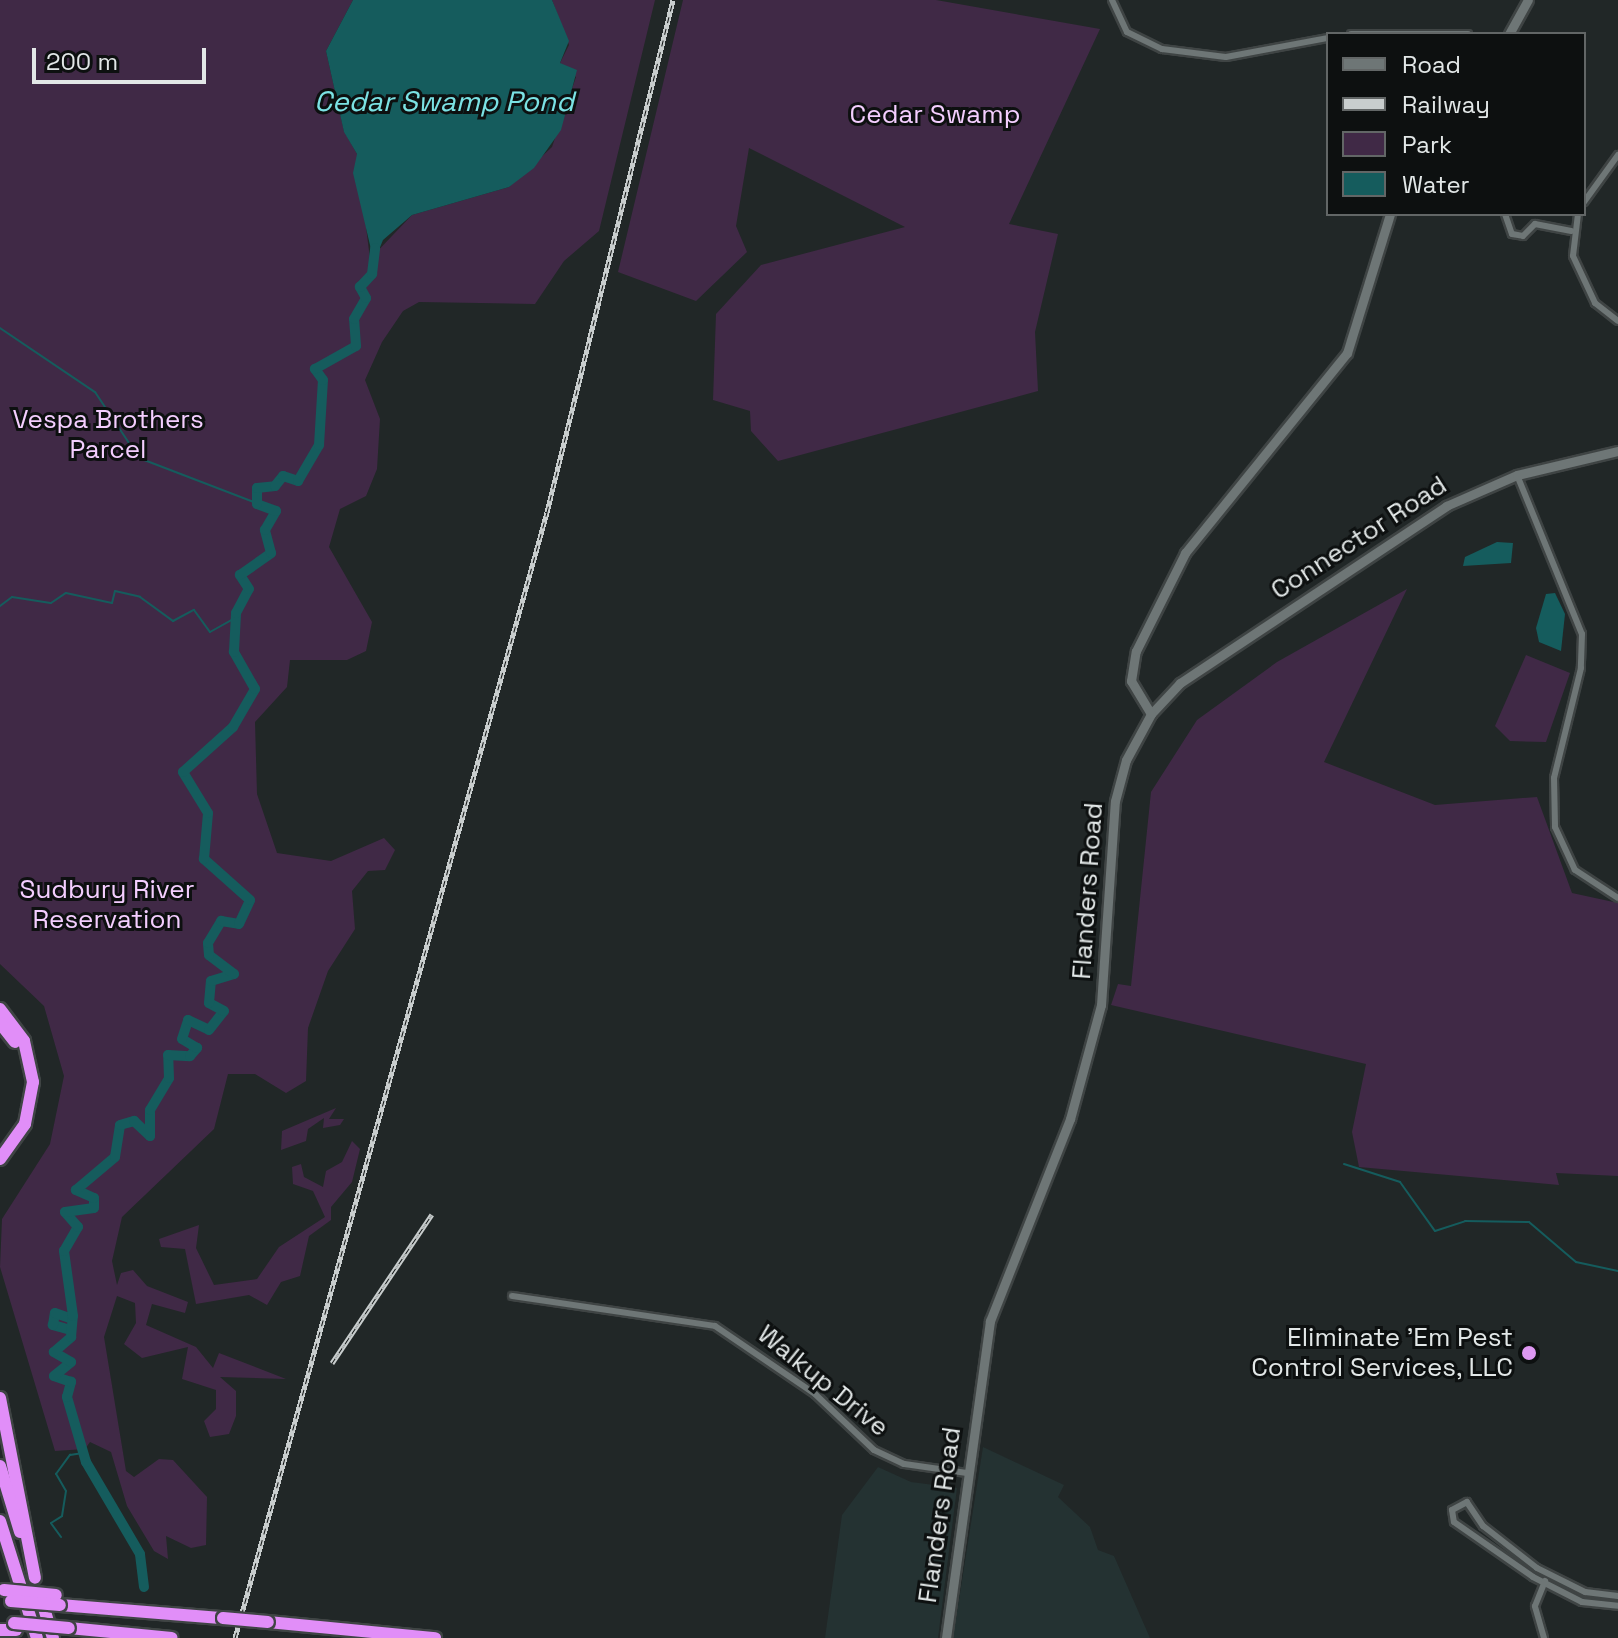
<!DOCTYPE html>
<style>
body{margin:0}
#map{position:relative;width:1618px;height:1638px;overflow:hidden;background:#212727;font-family:"Space Grotesk",sans-serif}
div>[style]{position:absolute}
.built>*{inset:0;background:#243232}
.green>*{inset:0;background:#402946}
.water>*{inset:0;background:#155c5d}
.stream>*{height:2px;margin:-1px;padding:0 1px;transform-origin:1px;border-radius:1px;background:#155c5d}
.river>*{height:10px;margin:-5px;padding:0 5px;transform-origin:5px;border-radius:5px;background:#155c5d}
.roads{filter:drop-shadow(2px 0 #3f4444) drop-shadow(-2px 0 #3f4444) drop-shadow(0 2px #3f4444) drop-shadow(0 -2px #3f4444)}
.street>*{height:6px;margin:-3px;padding:0 3px;transform-origin:3px;border-radius:3px;background:#6e7676}
.secondary>*{height:9px;margin:-4.5px;padding:0 4.5px;transform-origin:4.5px;border-radius:4.5px;background:#6e7676}
.highway>*{height:12px;margin:-6px;padding:0 6px;transform-origin:6px;border-radius:6px;background:#e18ef8}
.rail>*{height:5px;margin-top:-2.5px;transform-origin:0;background:repeating-linear-gradient(90deg,#0d1010 0 6px,#c8cdcd 0 12px);box-sizing:border-box;border-block:2px solid #c8cdcd}
.bridges{filter:drop-shadow(2px 0 #3f4444) drop-shadow(-2px 0 #3f4444) drop-shadow(0 2px #3f4444) drop-shadow(0 -2px #3f4444)}
.highway-bridge>*{height:12px;margin:-6px;padding:0 6px;transform-origin:6px;border-radius:6px;background:#e18ef8}
.dots>*{width:22px;height:22px;translate:-50% -50%;box-sizing:border-box;border:4px solid #0d1010;border-radius:50%}
span{translate:-50% -50%;white-space:nowrap;text-align:center;line-height:1.15;-webkit-text-stroke:6px #0d1010;paint-order:stroke}
.park-label{font-size:26px;color:#f4ceff}
.street-label{font-size:26px;color:#e2e7e7}
.poi-label{font-size:26px;color:#e2e7e7}
.right{translate:-100% -50%;text-align:right}
.water-label{font-size:28px;color:#7be2e4;font-style:italic}
.legend{position:absolute;left:1326px;top:32px;width:260px;height:184px;box-sizing:border-box;background:#0d1010;border:2px solid #626666;margin:0;padding:10px 14px;list-style:none;font-size:24px;color:#e2e7e7}
.legend li{display:flex;align-items:center;gap:16px;height:40px}
.legend b{width:40px;border:2px solid #626666}
.scale{position:absolute;left:32px;top:48px;width:174px;height:36px;box-sizing:border-box;border:4px solid #e2e7e7;border-top:0;padding-left:10px;font-size:24px;line-height:28px;white-space:nowrap;color:#e2e7e7;-webkit-text-stroke:6px #0d1010;paint-order:stroke}
</style>
<div id="map">
<div class="built">
<i style="clip-path:polygon(983px 1447px,1064px 1485px,1058px 1497px,1090px 1527px,1098px 1550px,1114px 1556px,1150px 1638px,953px 1638px)"></i>
<i style="clip-path:polygon(878px 1467px,911px 1482px,957px 1488px,938px 1638px,825px 1638px,842px 1515px)"></i>
</div>
<div class="green">
<i style="clip-path:polygon(0 0,353px 0,326px 51px,344px 131px,357px 154px,370px 259px,412px 215px,509px 187px,552px 147px,576px 77px,560px 63px,569px 45px,552px 0,655px 0,599px 231px,564px 261px,535px 304px,419px 302px,403px 311px,382px 342px,365px 380px,380px 419px,377px 469px,366px 496px,340px 509px,329px 547px,372px 622px,366px 651px,347px 660px,290px 660px,287px 687px,255px 722px,257px 794px,277px 853px,331px 861px,384px 838px,395px 850px,385px 870px,368px 871px,352px 891px,355px 929px,328px 971px,308px 1028px,306px 1081px,286px 1093px,255px 1074px,228px 1074px,214px 1129px,122px 1217px,112px 1261px,117px 1285px,121px 1273px,133px 1270px,147px 1286px,188px 1302px,185px 1313px,152px 1304px,146px 1325px,196px 1347px,213px 1368px,219px 1353px,286px 1379px,220px 1377px,236px 1391px,236px 1416px,229px 1434px,210px 1437px,204px 1421px,216px 1409px,216px 1390px,182px 1379px,188px 1347px,142px 1358px,124px 1344px,136px 1323px,135px 1303px,117px 1296px,104px 1337px,126px 1471px,134px 1477px,159px 1459px,173px 1460px,207px 1497px,206px 1545px,191px 1548px,166px 1536px,168px 1559px,154px 1551px,127px 1506px,111px 1452px,90px 1442px,85px 1449px,55px 1451px,0 1267px,2px 1219px,50px 1144px,64px 1076px,44px 1006px,0 964px)"></i>
<i style="clip-path:polygon(683px 0,936px 0,1100px 29px,1009px 224px,1058px 234px,1035px 332px,1038px 391px,778px 461px,751px 431px,750px 411px,713px 400px,716px 314px,761px 265px,905px 227px,749px 148px,736px 226px,747px 252px,696px 301px,618px 272px)"></i>
<i style="clip-path:polygon(1407px 589px,1324px 762px,1435px 805px,1537px 797px,1572px 893px,1618px 903px,1618px 1176px,1556px 1173px,1559px 1185px,1359px 1167px,1352px 1132px,1366px 1064px,1111px 1005px,1118px 984px,1131px 986px,1151px 792px,1197px 720px,1277px 662px)"></i>
<i style="clip-path:polygon(1526px 655px,1570px 673px,1546px 742px,1510px 741px,1495px 726px)"></i>
<i style="clip-path:polygon(336px 1108px,329px 1119px,344px 1119px,340px 1125px,323px 1128px,324px 1118px,308px 1129px,306px 1141px,281px 1150px,282px 1131px)"></i>
<i style="clip-path:polygon(352px 1141px,360px 1149px,352px 1182px,331px 1207px,331px 1220px,309px 1236px,300px 1276px,281px 1282px,267px 1305px,249px 1295px,196px 1304px,185px 1249px,161px 1247px,159px 1239px,199px 1225px,196px 1248px,214px 1285px,257px 1279px,279px 1247px,325px 1217px,313px 1191px,293px 1184px,292px 1167px,301px 1164px,304px 1177px,323px 1187px,326px 1171px,342px 1162px)"></i>
</div>
<div class="water">
<i style="clip-path:polygon(353px 0,552px 0,569px 41px,560px 63px,577px 70px,561px 130px,534px 168px,509px 187px,412px 215px,383px 240px,374px 262px,353px 173px,357px 154px,344px 132px,326px 51px)"></i>
<i style="clip-path:polygon(1497px 542px,1513px 543px,1511px 563px,1463px 566px,1465px 557px)"></i>
<i style="clip-path:polygon(1555px 593px,1565px 614px,1561px 651px,1539px 642px,1536px 628px,1546px 594px)"></i>
</div>
<div class="stream">
<i style="left:0;top:328px;width:115px;rotate:34deg"></i>
<i style="left:95px;top:392px;width:79px;rotate:56.3deg"></i>
<i style="left:139px;top:458px;width:125px;rotate:21deg"></i>
<i style="left:0;top:606px;width:15px;rotate:-37deg"></i>
<i style="left:12px;top:597px;width:39px;rotate:9deg"></i>
<i style="left:51px;top:603px;width:18px;rotate:-34deg"></i>
<i style="left:66px;top:593px;width:47px;rotate:12.3deg"></i>
<i style="left:112px;top:603px;width:12px;rotate:-76deg"></i>
<i style="left:115px;top:591px;width:26px;rotate:13deg"></i>
<i style="left:140px;top:597px;width:41px;rotate:36deg"></i>
<i style="left:173px;top:621px;width:24px;rotate:-28deg"></i>
<i style="left:194px;top:610px;width:27px;rotate:54deg"></i>
<i style="left:210px;top:632px;width:29px;rotate:-29deg"></i>
<i style="left:1344px;top:1164px;width:59px;rotate:17.8deg"></i>
<i style="left:1400px;top:1182px;width:60px;rotate:54.5deg"></i>
<i style="left:1435px;top:1231px;width:32px;rotate:-18deg"></i>
<i style="left:1465px;top:1221px;width:64px;rotate:0.9deg"></i>
<i style="left:1529px;top:1222px;width:62px;rotate:40.4deg"></i>
<i style="left:1576px;top:1262px;width:43px;rotate:12.1deg"></i>
<i style="left:61px;top:1537px;width:17px;rotate:-126deg"></i>
<i style="left:51px;top:1523px;width:13px;rotate:-32deg"></i>
<i style="left:62px;top:1516px;width:25px;rotate:-81deg"></i>
<i style="left:66px;top:1491px;width:20px;rotate:-120deg"></i>
<i style="left:56px;top:1474px;width:24px;rotate:-54deg"></i>
<i style="left:70px;top:1455px;width:13px;rotate:-9deg"></i>
</div>
<div class="river">
<i style="left:67px;top:1329px;width:15px;rotate:-164deg"></i>
<i style="left:53px;top:1325px;width:12px;rotate:-81deg"></i>
<i style="left:55px;top:1313px;width:18px;rotate:19deg"></i>
<i style="left:144px;top:1587px;width:33px;rotate:-97deg"></i>
<i style="left:140px;top:1554px;width:107px;rotate:-120.4deg"></i>
<i style="left:86px;top:1462px;width:68px;rotate:-106.3deg"></i>
<i style="left:67px;top:1397px;width:16px;rotate:-75deg"></i>
<i style="left:71px;top:1382px;width:18px;rotate:-161deg"></i>
<i style="left:54px;top:1376px;width:22px;rotate:-39deg"></i>
<i style="left:71px;top:1362px;width:20px;rotate:-150deg"></i>
<i style="left:54px;top:1352px;width:23px;rotate:-41deg"></i>
<i style="left:71px;top:1337px;width:21px;rotate:-85deg"></i>
<i style="left:73px;top:1316px;width:66px;rotate:-97.9deg"></i>
<i style="left:64px;top:1251px;width:28px;rotate:-60deg"></i>
<i style="left:78px;top:1227px;width:20px;rotate:-131deg"></i>
<i style="left:65px;top:1212px;width:29px;rotate:-8deg"></i>
<i style="left:94px;top:1208px;width:10px;rotate:-90deg"></i>
<i style="left:94px;top:1198px;width:20px;rotate:-156deg"></i>
<i style="left:76px;top:1190px;width:51px;rotate:-40.2deg"></i>
<i style="left:115px;top:1157px;width:32px;rotate:-81deg"></i>
<i style="left:120px;top:1125px;width:15px;rotate:-16deg"></i>
<i style="left:134px;top:1121px;width:22px;rotate:43deg"></i>
<i style="left:150px;top:1136px;width:26px;rotate:-90deg"></i>
<i style="left:150px;top:1110px;width:37px;rotate:-59deg"></i>
<i style="left:169px;top:1078px;width:23px;rotate:-92deg"></i>
<i style="left:168px;top:1055px;width:22px;rotate:3deg"></i>
<i style="left:190px;top:1056px;width:11px;rotate:-49deg"></i>
<i style="left:197px;top:1048px;width:17px;rotate:-149deg"></i>
<i style="left:182px;top:1039px;width:20px;rotate:-72deg"></i>
<i style="left:188px;top:1020px;width:23px;rotate:25deg"></i>
<i style="left:209px;top:1030px;width:24px;rotate:-52deg"></i>
<i style="left:224px;top:1011px;width:17px;rotate:-152deg"></i>
<i style="left:209px;top:1003px;width:22px;rotate:-85deg"></i>
<i style="left:211px;top:981px;width:24px;rotate:-17deg"></i>
<i style="left:234px;top:974px;width:31px;rotate:-143deg"></i>
<i style="left:209px;top:955px;width:12px;rotate:-95deg"></i>
<i style="left:208px;top:943px;width:26px;rotate:-59deg"></i>
<i style="left:221px;top:921px;width:18px;rotate:9deg"></i>
<i style="left:239px;top:924px;width:26px;rotate:-65deg"></i>
<i style="left:250px;top:900px;width:62px;rotate:-138.3deg"></i>
<i style="left:204px;top:859px;width:46px;rotate:-85deg"></i>
<i style="left:208px;top:813px;width:48px;rotate:-121.4deg"></i>
<i style="left:183px;top:772px;width:67px;rotate:-42deg"></i>
<i style="left:233px;top:727px;width:44px;rotate:-59.9deg"></i>
<i style="left:255px;top:689px;width:43px;rotate:-119.6deg"></i>
<i style="left:234px;top:652px;width:39px;rotate:-87deg"></i>
<i style="left:236px;top:613px;width:27px;rotate:-62deg"></i>
<i style="left:249px;top:589px;width:17px;rotate:-123deg"></i>
<i style="left:240px;top:575px;width:38px;rotate:-35deg"></i>
<i style="left:271px;top:553px;width:24px;rotate:-105deg"></i>
<i style="left:265px;top:530px;width:22px;rotate:-60deg"></i>
<i style="left:276px;top:511px;width:20px;rotate:-160deg"></i>
<i style="left:257px;top:504px;width:16px;rotate:-90deg"></i>
<i style="left:257px;top:488px;width:18px;rotate:-6deg"></i>
<i style="left:275px;top:486px;width:13px;rotate:-51deg"></i>
<i style="left:283px;top:476px;width:16px;rotate:18deg"></i>
<i style="left:298px;top:481px;width:42px;rotate:-59.7deg"></i>
<i style="left:319px;top:445px;width:65px;rotate:-86.5deg"></i>
<i style="left:323px;top:380px;width:14px;rotate:-126deg"></i>
<i style="left:315px;top:369px;width:47px;rotate:-29.3deg"></i>
<i style="left:356px;top:346px;width:27px;rotate:-94deg"></i>
<i style="left:354px;top:319px;width:24px;rotate:-60deg"></i>
<i style="left:366px;top:298px;width:13px;rotate:-119deg"></i>
<i style="left:360px;top:287px;width:18px;rotate:-47deg"></i>
<i style="left:372px;top:274px;width:26px;rotate:-83deg"></i>
</div>
<div class="roads">
<div class="street">
<i style="left:1112px;top:0;width:35px;rotate:65deg"></i>
<i style="left:1127px;top:32px;width:39px;rotate:26deg"></i>
<i style="left:1162px;top:49px;width:64px;rotate:7.1deg"></i>
<i style="left:1226px;top:57px;width:104px;rotate:-10.6deg"></i>
<i style="left:1351px;top:34px;width:117px"></i>
<i style="left:1584px;top:202px;width:58px;rotate:-54.1deg"></i>
<i style="left:1505px;top:214px;width:21px;rotate:71deg"></i>
<i style="left:1512px;top:234px;width:11px;rotate:10deg"></i>
<i style="left:1523px;top:236px;width:17px;rotate:-45deg"></i>
<i style="left:1578px;top:214px;width:42px;rotate:96.8deg"></i>
<i style="left:1573px;top:256px;width:52px;rotate:64.9deg"></i>
<i style="left:1595px;top:303px;width:29px;rotate:38deg"></i>
<i style="left:1535px;top:224px;width:37px;rotate:11deg"></i>
<i style="left:1517px;top:475px;width:172px;rotate:67.8deg"></i>
<i style="left:1582px;top:634px;width:34px;rotate:92deg"></i>
<i style="left:1581px;top:668px;width:113px;rotate:103.8deg"></i>
<i style="left:1554px;top:778px;width:49px;rotate:88.8deg"></i>
<i style="left:1555px;top:827px;width:47px;rotate:65.1deg"></i>
<i style="left:1575px;top:870px;width:51px;rotate:33.1deg"></i>
<i style="left:512px;top:1296px;width:205px;rotate:8.4deg"></i>
<i style="left:715px;top:1326px;width:121px;rotate:34.2deg"></i>
<i style="left:815px;top:1394px;width:81px;rotate:43.5deg"></i>
<i style="left:874px;top:1450px;width:33px;rotate:25deg"></i>
<i style="left:904px;top:1464px;width:64px;rotate:8.1deg"></i>
<i style="left:1618px;top:1596px;width:33px;rotate:-173deg"></i>
<i style="left:1585px;top:1592px;width:54px;rotate:-153.4deg"></i>
<i style="left:1537px;top:1568px;width:68px;rotate:-142.1deg"></i>
<i style="left:1483px;top:1526px;width:29px;rotate:-124deg"></i>
<i style="left:1467px;top:1502px;width:17px;rotate:152deg"></i>
<i style="left:1452px;top:1510px;width:12px;rotate:81deg"></i>
<i style="left:1454px;top:1522px;width:96px;rotate:34.8deg"></i>
<i style="left:1533px;top:1577px;width:55px;rotate:27deg"></i>
<i style="left:1582px;top:1602px;width:36px;rotate:6deg"></i>
<i style="left:1544px;top:1638px;width:33px;rotate:-106deg"></i>
<i style="left:1535px;top:1606px;width:27px;rotate:-68deg"></i>
</div>
<div class="secondary">
<i style="left:1509px;top:34px;width:39px;rotate:-61deg"></i>
<i style="left:1151px;top:714px;width:42px;rotate:-46.9deg"></i>
<i style="left:1180px;top:683px;width:320px;rotate:-33.6deg"></i>
<i style="left:1446px;top:506px;width:77px;rotate:-23.6deg"></i>
<i style="left:1517px;top:475px;width:104px;rotate:-13.4deg"></i>
<i style="left:946px;top:1638px;width:320px;rotate:-82.1deg"></i>
<i style="left:990px;top:1321px;width:217px;rotate:-68.4deg"></i>
<i style="left:1070px;top:1119px;width:118px;rotate:-74.8deg"></i>
<i style="left:1101px;top:1005px;width:204px;rotate:-86.1deg"></i>
<i style="left:1115px;top:801px;width:42px;rotate:-75deg"></i>
<i style="left:1126px;top:760px;width:52px;rotate:-61.5deg"></i>
<i style="left:1151px;top:714px;width:39px;rotate:-121deg"></i>
<i style="left:1131px;top:681px;width:30px;rotate:-81deg"></i>
<i style="left:1136px;top:651px;width:110px;rotate:-63.4deg"></i>
<i style="left:1185px;top:553px;width:257px;rotate:-51deg"></i>
<i style="left:1347px;top:353px;width:145px;rotate:-72.8deg"></i>
</div>
<div class="highway">
<i style="left:0;top:1009px;width:40px;rotate:53deg"></i>
<i style="left:24px;top:1041px;width:42px;rotate:77.6deg"></i>
<i style="left:33px;top:1082px;width:43px;rotate:100.8deg"></i>
<i style="left:25px;top:1124px;width:43px;rotate:125.5deg"></i>
<i style="left:0;top:1023px;width:24px;rotate:52deg"></i>
<i style="left:0;top:1398px;width:183px;rotate:79deg"></i>
<i style="left:0;top:1466px;width:69px;rotate:73.1deg"></i>
<i style="left:0;top:1521px;width:123px;rotate:72.5deg"></i>
<i style="left:40px;top:1595px;width:45px;rotate:73.2deg"></i>
<i style="left:60px;top:1605px;width:164px;rotate:4.6deg"></i>
<i style="left:268px;top:1622px;width:168px;rotate:5.5deg"></i>
<i style="left:69px;top:1628px;width:103px;rotate:5.5deg"></i>
<i style="left:0;top:1630px;width:16px"></i>
</div>
</div>
<div class="rail">
<i style="left:332px;top:1363px;width:179px;rotate:-56.1deg"></i>
<i style="left:235px;top:1638px;width:1168px;rotate:-74.51deg"></i>
<i style="left:547px;top:512px;width:527px;rotate:-76.17deg"></i>
</div>
<div class="bridges">
<div class="highway-bridge">
<i style="left:4px;top:1590px;width:52px;rotate:5.5deg"></i>
<i style="left:11px;top:1601px;width:49px;rotate:4.7deg"></i>
<i style="left:223px;top:1618px;width:45px;rotate:5.1deg"></i>
<i style="left:14px;top:1623px;width:55px;rotate:5.2deg"></i>
</div>
</div>
<div class="dots">
<i style="left:1529px;top:1353px;background:#de98f2"></i>
</div>
<div class="park-label">
<span style="left:935px;top:115px">Cedar Swamp</span>
<span style="left:108px;top:435px">Vespa Brothers<br>Parcel</span>
<span style="left:107px;top:905px">Sudbury River<br>Reservation</span>
</div>
<div class="street-label">
<span style="left:1359px;top:538px;rotate:-33deg">Connector Road</span>
<span style="left:1088px;top:891px;rotate:-86deg">Flanders Road</span>
<span style="left:823px;top:1381px;rotate:39deg">Walkup Drive</span>
<span style="left:940px;top:1515px;rotate:-82deg">Flanders Road</span>
</div>
<div class="poi-label">
<span class="right" style="left:1513px;top:1353px">Eliminate 'Em Pest<br>Control Services, LLC</span>
</div>
<div class="water-label">
<span style="left:444px;top:101px">Cedar Swamp Pond</span>
</div>
<ul class="legend">
<li><b style="height:10px;background:#6e7676"></b>Road</li>
<li><b style="height:10px;background:#c8cdcd"></b>Railway</li>
<li><b style="height:22px;background:#402946"></b>Park</li>
<li><b style="height:22px;background:#155c5d"></b>Water</li>
</ul>
<div class="scale">200 m</div>
</div>
